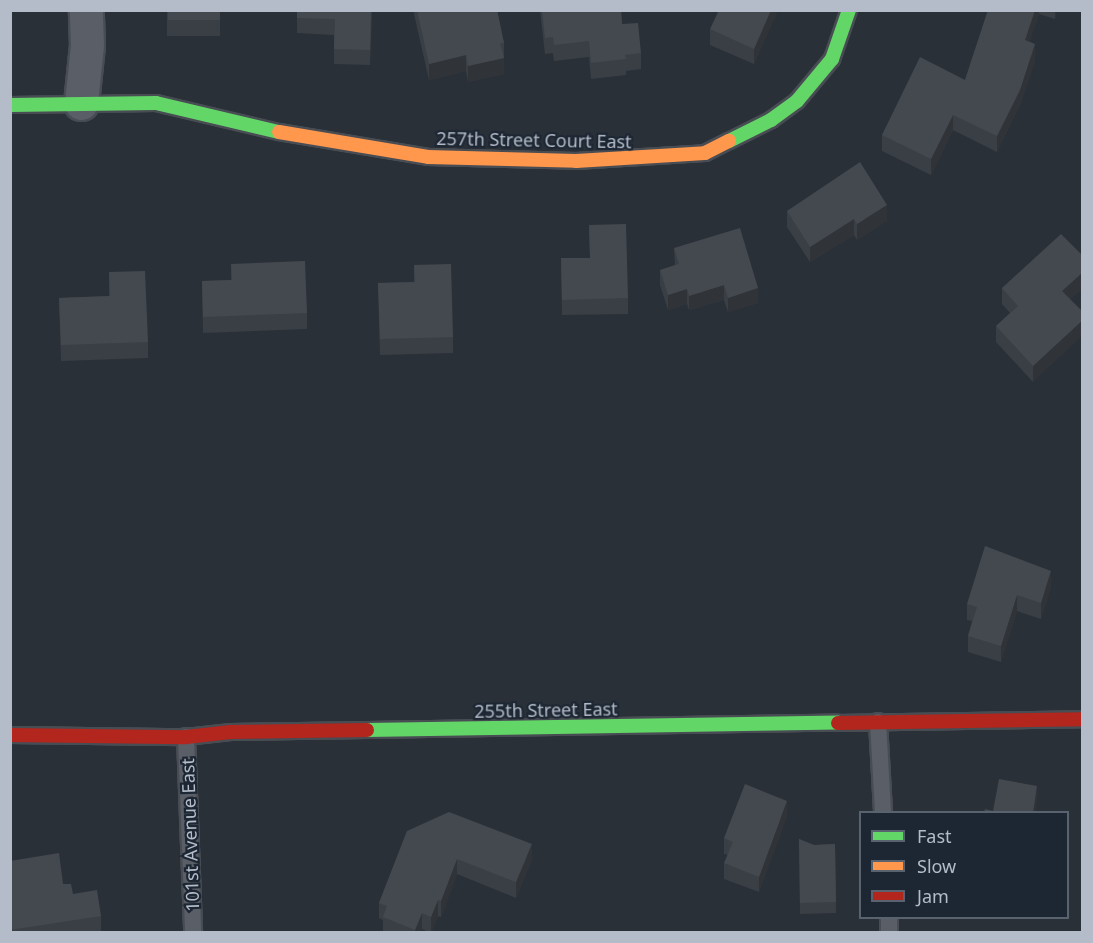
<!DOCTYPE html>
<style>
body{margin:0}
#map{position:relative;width:1093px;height:943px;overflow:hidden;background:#2a3038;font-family:"Noto Sans",sans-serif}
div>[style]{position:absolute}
.roads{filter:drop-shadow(2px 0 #484c53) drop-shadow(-2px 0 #484c53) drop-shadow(0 2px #484c53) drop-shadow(0 -2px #484c53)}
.lane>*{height:16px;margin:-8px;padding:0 8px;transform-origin:8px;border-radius:8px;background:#5a5e66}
.street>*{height:33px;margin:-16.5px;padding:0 16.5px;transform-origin:16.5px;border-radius:16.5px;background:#5a5e66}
.fast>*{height:14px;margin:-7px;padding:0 7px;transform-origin:7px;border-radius:7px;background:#63d668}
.slow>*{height:14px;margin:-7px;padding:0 7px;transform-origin:7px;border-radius:7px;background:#ff974d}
.jam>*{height:14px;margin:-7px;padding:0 7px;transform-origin:7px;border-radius:7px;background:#b3261e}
.wall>*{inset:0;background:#3a3f45;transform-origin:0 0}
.shaded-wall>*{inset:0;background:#303338}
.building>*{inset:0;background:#444950;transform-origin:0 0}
span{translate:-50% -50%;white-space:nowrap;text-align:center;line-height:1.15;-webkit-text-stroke:4.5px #1d2633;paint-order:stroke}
.street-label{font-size:18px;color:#b4bcc9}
.frame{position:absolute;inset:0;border:12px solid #b4bcc9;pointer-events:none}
.legend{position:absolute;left:859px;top:811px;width:210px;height:108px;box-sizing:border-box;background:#1d2633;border:2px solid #59626f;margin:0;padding:8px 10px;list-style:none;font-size:18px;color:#b4bcc9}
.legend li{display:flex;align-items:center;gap:12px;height:30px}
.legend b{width:30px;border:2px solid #59626f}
</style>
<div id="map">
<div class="roads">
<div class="lane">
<i style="left:878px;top:722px;width:90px;rotate:86.8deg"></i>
<i style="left:186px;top:737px;width:195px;rotate:87.9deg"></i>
<i style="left:889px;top:918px;width:14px;rotate:90deg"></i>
</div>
<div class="street">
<i style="left:81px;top:103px;width:58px;rotate:-84.1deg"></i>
<i style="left:87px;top:45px;width:35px;rotate:-92deg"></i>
</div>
<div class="fast">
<i style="left:10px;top:105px;width:146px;rotate:-0.8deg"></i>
<i style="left:156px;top:103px;width:126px;rotate:13.3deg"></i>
<i style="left:729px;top:141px;width:47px;rotate:-26.6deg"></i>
<i style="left:771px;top:120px;width:32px;rotate:-36deg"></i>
<i style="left:797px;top:101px;width:55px;rotate:-50.2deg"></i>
<i style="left:832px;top:59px;width:52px;rotate:-70.9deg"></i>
<i style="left:367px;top:730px;width:471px;rotate:-0.9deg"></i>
</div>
<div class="slow">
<i style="left:279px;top:132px;width:151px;rotate:9.5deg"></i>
<i style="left:428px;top:157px;width:148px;rotate:1.5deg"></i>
<i style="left:576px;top:161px;width:129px;rotate:-3.5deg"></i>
<i style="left:705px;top:153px;width:27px;rotate:-27deg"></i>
</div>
<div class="jam">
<i style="left:838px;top:723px;width:244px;rotate:-0.9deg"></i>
<i style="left:10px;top:735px;width:176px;rotate:0.7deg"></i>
<i style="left:186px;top:737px;width:45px;rotate:-6.3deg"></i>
<i style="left:231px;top:732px;width:136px;rotate:-0.8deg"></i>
</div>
</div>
<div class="wall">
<i style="left:167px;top:10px;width:53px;height:26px"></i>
<i style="clip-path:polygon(297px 10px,372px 10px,370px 65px,334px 64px,334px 35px,297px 33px)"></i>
<i style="clip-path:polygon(414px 10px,497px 10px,504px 43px,504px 74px,468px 82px,466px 71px,429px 80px,414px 14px)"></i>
<i style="clip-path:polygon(540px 10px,621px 10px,622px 24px,641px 53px,641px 69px,626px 71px,626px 75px,591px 79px,589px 57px,554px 61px,553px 53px,545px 54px)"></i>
<i style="clip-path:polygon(778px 10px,754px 64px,710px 45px,710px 29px)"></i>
<i style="clip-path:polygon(988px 10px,1057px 10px,1055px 19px,1039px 14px,1029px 42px,1035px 60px,1020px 105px,997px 152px,953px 130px,931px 175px,882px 151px,882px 135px,965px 80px)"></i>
<i style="clip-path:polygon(787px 211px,887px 221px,857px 240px,854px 235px,810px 262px,787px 227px)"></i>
<i style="clip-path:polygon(589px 225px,628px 298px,628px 314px,562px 315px,561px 258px,590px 258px)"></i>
<i style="clip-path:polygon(674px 248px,758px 303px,728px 312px,724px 300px,689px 310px,687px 304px,668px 310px,660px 285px,660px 270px,675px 265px)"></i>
<i style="clip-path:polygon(1083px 256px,1083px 288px,1070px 299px,1033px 382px,996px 342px,996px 326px,1010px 313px,1002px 304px,1002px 288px)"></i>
<i style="clip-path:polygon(231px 264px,307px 313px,307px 329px,203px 333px,202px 281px,231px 280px)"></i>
<i style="clip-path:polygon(414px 265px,453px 337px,453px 353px,380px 355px,378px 283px,414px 282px)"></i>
<i style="clip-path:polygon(109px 272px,148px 342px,148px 358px,61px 361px,59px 298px,109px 296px)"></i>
<i style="clip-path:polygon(1051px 587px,1041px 619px,1017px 611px,1001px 662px,968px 652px,968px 636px,972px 621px,967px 620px,967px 604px)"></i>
<i style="clip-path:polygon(787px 816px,759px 892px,724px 879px,724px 863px,728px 855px,724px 854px,724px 838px)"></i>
<i style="clip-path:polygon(407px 831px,532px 860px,516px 898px,457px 874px,441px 917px,438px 916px,431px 933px,422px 929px,420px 933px,383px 933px,383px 920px,379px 918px,379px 903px)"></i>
<i style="clip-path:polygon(799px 839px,814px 845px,835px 844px,836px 913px,800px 914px)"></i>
<i style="clip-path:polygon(10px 861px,63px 884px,73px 894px,101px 916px,101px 931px,92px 933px,10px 933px)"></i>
</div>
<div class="shaded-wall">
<i style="clip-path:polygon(771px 10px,778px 10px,754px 64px,754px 49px)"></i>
<i style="clip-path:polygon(1035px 10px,1039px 10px,1039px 14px,1025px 56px,1025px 40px)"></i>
<i style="clip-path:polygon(1055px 10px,1057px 10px,1055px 19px)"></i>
<i style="clip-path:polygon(1035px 44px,1035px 60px,1020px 105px,997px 152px,997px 136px)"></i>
<i style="clip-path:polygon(466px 55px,466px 71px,429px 80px,429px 64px)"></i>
<i style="clip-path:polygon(504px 58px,504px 74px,468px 82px,468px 66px)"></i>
<i style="clip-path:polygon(953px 115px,953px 130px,931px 175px,931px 159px)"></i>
<i style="clip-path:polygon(887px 205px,887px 221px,857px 240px,857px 224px)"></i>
<i style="clip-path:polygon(854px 219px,854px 235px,810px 262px,810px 247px)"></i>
<i style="clip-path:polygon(1083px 272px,1083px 288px,1062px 306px,1062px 291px)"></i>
<i style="clip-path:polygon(724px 285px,724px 300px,689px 310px,689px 296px)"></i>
<i style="clip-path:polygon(758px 288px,758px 303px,728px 312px,728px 298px)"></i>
<i style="clip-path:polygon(687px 289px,687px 304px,668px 310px,668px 295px)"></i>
<i style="clip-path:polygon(1083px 320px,1083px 335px,1033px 382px,1033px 366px)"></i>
<i style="clip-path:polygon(1051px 571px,1051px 587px,1041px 619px,1041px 603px)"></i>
<i style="clip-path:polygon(1017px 595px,1017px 611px,1001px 662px,1001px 646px)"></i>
<i style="clip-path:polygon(1037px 786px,1037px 801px,1036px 813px,1033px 813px)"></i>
<i style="clip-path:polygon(787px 801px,787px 816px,759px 892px,759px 877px)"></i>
<i style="clip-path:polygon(532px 844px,532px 860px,516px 898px,516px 882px)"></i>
<i style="clip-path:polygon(457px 859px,457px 874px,441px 917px,441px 901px)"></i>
<i style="clip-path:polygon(438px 900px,438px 916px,431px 933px,431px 917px)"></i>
<i style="clip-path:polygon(422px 913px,422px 929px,420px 933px,415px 933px,415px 930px)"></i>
</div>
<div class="building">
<i style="left:168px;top:10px;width:52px;height:10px"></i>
<i style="clip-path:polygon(297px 10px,371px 10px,370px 50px,334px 49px,335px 19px,297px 18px)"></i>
<i style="clip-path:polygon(417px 10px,497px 10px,504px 43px,500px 43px,504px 58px,468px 66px,466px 55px,429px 64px)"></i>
<i style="clip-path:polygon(542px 10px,621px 10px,622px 24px,638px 23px,641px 53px,625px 55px,626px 59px,591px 63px,589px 41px,554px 45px,553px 37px,545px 38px)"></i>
<i style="clip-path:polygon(719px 10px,771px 10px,754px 49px,710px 29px)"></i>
<i style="clip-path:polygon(988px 10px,1035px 10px,1025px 40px,1035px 44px,1020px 90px,997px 136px,953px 115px,931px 159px,882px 135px,920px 57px,965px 80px)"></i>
<i style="clip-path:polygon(860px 162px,887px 205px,857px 224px,854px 219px,810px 247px,787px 211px)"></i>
<i style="clip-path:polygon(626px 224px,628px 298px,562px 300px,561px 258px,590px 258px,589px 225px)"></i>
<i style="clip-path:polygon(740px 228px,758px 288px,728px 298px,724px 285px,689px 296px,687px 289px,668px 295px,660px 270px,679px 264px,674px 248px)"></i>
<i style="clip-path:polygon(1061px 234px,1083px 256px,1083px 272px,1062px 291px,1083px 312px,1083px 320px,1033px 366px,996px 326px,1018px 306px,1002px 288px)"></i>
<i style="clip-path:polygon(305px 261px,307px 313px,203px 317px,202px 281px,232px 280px,231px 264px)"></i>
<i style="clip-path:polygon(451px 264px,453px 337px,380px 339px,378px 283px,415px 282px,414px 265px)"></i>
<i style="clip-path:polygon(145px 271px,148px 342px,61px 345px,59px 298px,110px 296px,109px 272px)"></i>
<i style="clip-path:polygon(985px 546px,1051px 571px,1041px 603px,1017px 595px,1001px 646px,968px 636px,977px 607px,967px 604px)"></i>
<i style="clip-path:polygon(999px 779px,1037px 786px,1033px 813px,984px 813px,985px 809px,993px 811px)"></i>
<i style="clip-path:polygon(745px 784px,787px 801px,759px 877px,724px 863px,733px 842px,724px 838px)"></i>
<i style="clip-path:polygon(449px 812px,532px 844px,516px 882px,457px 859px,441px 901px,438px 900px,431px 917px,422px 913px,415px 930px,383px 917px,387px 906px,379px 903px,407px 831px)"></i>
<i style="clip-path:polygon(799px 839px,814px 845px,835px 844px,836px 902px,800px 903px)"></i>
<i style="clip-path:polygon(59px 853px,63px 884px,71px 884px,73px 894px,97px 890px,101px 916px,10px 930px,10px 861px)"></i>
</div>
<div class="street-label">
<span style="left:534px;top:140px;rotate:1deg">257th Street Court East</span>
<span style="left:546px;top:710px;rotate:-1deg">255th Street East</span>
<span style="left:190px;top:835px;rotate:-92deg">101st Avenue East</span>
</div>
<div class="frame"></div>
<ul class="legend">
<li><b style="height:8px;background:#63d668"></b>Fast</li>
<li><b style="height:8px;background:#ff974d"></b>Slow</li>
<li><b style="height:8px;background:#b3261e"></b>Jam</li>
</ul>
</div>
